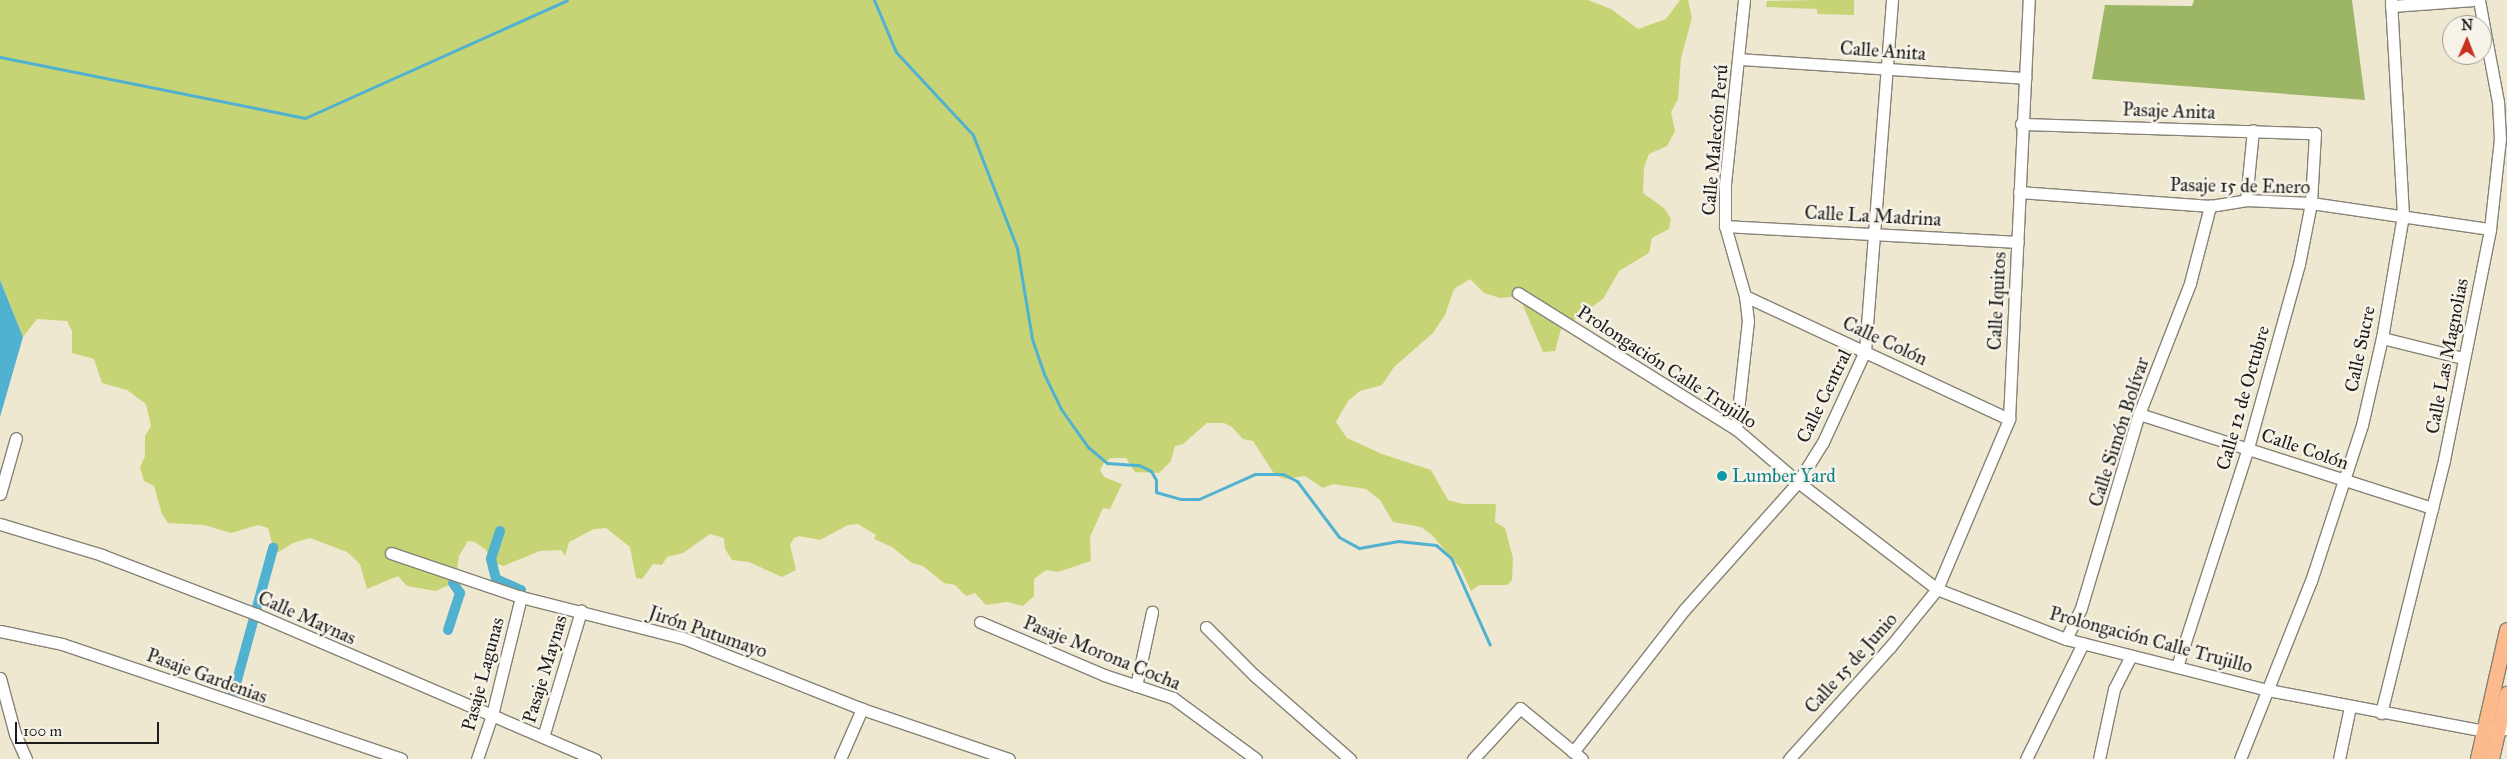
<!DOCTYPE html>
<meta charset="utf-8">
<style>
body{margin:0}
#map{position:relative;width:2507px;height:759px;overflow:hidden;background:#efe8d0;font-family:"IM FELL Great Primer",serif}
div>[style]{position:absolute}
.green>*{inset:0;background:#c6d475}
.forest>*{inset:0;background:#9cb666}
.water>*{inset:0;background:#51b1d0}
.stream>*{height:3px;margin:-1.5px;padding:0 1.5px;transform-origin:1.5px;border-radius:1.5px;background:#51b1d0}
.canal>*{height:10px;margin:-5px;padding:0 5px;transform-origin:5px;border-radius:5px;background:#51b1d0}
.roads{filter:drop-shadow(1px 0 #868276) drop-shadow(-1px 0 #868276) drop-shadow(0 1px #868276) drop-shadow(0 -1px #868276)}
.minor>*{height:11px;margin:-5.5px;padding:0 5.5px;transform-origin:5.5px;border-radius:5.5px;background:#fff}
.major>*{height:14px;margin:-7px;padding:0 7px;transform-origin:7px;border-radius:7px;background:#fcba8d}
.dots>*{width:14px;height:14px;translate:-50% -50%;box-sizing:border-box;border:2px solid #f7f3e8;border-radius:50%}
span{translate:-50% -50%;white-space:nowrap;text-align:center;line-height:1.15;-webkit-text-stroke:5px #f7f3e8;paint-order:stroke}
.street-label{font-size:19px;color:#1c1c1c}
.culture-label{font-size:19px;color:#0d838f}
.left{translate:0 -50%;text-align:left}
.north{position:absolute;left:2442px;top:15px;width:50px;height:50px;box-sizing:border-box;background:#f7f3e8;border:1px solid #9f9d96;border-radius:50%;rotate:1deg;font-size:14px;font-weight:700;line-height:20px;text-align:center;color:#1c1c1c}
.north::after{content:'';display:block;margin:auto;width:18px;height:22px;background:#c8321e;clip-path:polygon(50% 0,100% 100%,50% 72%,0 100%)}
.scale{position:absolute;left:15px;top:722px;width:144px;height:22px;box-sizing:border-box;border:2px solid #1c1c1c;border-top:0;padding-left:6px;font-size:15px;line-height:18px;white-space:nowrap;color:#1c1c1c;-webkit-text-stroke:4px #f7f3e8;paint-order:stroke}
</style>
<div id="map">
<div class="green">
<i style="clip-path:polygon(0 0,1588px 0,1611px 9px,1638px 29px,1666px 19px,1680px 0,1688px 0,1692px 18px,1681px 58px,1678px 99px,1671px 112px,1675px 131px,1667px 146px,1649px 154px,1644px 167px,1643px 193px,1664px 208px,1671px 219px,1669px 229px,1652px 238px,1649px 253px,1619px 271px,1603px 299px,1561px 329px,1555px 351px,1543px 352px,1519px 296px,1500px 298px,1484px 293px,1470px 279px,1454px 289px,1445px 315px,1433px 333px,1394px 367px,1382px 385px,1360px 391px,1348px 401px,1336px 422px,1347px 438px,1382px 454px,1431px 470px,1448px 500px,1463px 504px,1496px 504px,1495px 522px,1505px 528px,1513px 558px,1512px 580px,1507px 585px,1479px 585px,1471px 591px,1461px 569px,1432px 535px,1421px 527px,1393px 522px,1380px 500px,1366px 489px,1333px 484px,1323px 488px,1305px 476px,1285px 479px,1275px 475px,1253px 441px,1243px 439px,1232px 427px,1224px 423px,1207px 423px,1183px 444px,1175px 446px,1171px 461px,1159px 473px,1135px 472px,1126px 458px,1111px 458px,1104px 463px,1100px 470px,1104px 477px,1122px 484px,1110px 509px,1103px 508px,1090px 537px,1091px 561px,1058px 572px,1046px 570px,1034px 579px,1034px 596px,1023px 606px,1007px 602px,986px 605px,975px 593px,966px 596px,955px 585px,944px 583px,923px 566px,912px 563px,892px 547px,874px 539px,876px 535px,858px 524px,848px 525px,820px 540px,799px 536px,794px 538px,790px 545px,796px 570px,782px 577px,749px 562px,732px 560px,725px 549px,724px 538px,710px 534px,683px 553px,667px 557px,662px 565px,653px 564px,642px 579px,636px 578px,630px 547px,606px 528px,594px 529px,569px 542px,565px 556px,561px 550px,540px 551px,503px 566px,491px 561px,486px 550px,475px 542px,468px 541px,459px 556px,455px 582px,436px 591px,407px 586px,398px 576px,367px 589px,360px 564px,347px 552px,310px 538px,293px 543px,275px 554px,268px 528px,258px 525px,231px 533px,204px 525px,168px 523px,162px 514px,154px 486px,144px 481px,140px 467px,145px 456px,145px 436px,151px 426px,146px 404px,127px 390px,102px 383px,94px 359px,72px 353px,72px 331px,67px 321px,37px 319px,23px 337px,0 280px)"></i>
<i style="clip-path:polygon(1818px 0,1854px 0,1854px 15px,1817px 14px,1817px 9px,1766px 7px,1767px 1px)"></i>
</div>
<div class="forest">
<i style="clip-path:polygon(2194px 0,2352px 0,2365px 100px,2092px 79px,2105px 5px,2192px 6px)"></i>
</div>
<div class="water">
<i style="clip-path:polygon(0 280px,23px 337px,0 417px)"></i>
</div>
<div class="stream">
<i style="left:874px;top:0;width:56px;rotate:67.1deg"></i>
<i style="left:896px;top:52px;width:113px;rotate:47.1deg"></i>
<i style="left:973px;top:135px;width:121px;rotate:68.7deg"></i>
<i style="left:1017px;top:248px;width:92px;rotate:80.6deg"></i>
<i style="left:1032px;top:339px;width:37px;rotate:71deg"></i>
<i style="left:1044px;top:374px;width:39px;rotate:64deg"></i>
<i style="left:1061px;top:409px;width:47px;rotate:54.6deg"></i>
<i style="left:1088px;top:447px;width:25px;rotate:40deg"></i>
<i style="left:1107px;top:463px;width:32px;rotate:4deg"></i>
<i style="left:1139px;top:465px;width:13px;rotate:27deg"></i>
<i style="left:1151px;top:471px;width:10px;rotate:61deg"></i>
<i style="left:1156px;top:480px;width:12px;rotate:90deg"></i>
<i style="left:1156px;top:492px;width:26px;rotate:16deg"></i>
<i style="left:1181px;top:499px;width:18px"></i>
<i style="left:1199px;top:499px;width:61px;rotate:-24.1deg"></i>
<i style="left:1255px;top:474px;width:28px"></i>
<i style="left:1283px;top:474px;width:16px;rotate:27deg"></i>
<i style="left:1297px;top:481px;width:70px;rotate:53.1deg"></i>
<i style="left:1339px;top:537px;width:23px;rotate:29deg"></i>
<i style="left:1359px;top:548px;width:40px;rotate:-10deg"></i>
<i style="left:1398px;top:541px;width:38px;rotate:6deg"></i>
<i style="left:1436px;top:545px;width:20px;rotate:41deg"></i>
<i style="left:1451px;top:558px;width:95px;rotate:65.9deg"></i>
<i style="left:0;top:57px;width:311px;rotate:11.3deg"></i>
<i style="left:305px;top:118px;width:287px;rotate:-24.2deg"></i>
</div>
<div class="canal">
<i style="left:500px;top:531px;width:29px;rotate:108deg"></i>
<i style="left:491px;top:559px;width:21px;rotate:76deg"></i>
<i style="left:496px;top:579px;width:27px;rotate:24deg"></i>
<i style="left:521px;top:590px;width:7px;rotate:90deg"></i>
<i style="left:448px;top:630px;width:39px;rotate:-72deg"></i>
<i style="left:460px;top:593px;width:12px;rotate:-125deg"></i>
<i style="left:231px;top:702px;width:160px;rotate:-74.7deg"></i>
</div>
<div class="roads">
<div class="minor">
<i style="left:2391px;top:6px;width:81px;rotate:-4.2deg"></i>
<i style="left:1739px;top:59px;width:287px;rotate:3.8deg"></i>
<i style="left:2021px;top:124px;width:294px;rotate:1.8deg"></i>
<i style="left:2315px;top:133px;width:70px;rotate:93.3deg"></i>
<i style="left:2311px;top:203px;width:62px;rotate:101.1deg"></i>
<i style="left:2299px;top:264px;width:191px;rotate:105.5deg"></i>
<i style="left:2248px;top:448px;width:229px;rotate:108deg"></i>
<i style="left:2019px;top:192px;width:192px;rotate:4.2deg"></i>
<i style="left:2210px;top:206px;width:36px;rotate:-9deg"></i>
<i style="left:2246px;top:200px;width:65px;rotate:2.6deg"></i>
<i style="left:2311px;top:203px;width:181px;rotate:8.3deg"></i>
<i style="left:2246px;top:200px;width:70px;rotate:-84.3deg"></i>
<i style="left:1725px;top:226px;width:293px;rotate:3.1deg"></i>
<i style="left:1518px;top:293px;width:257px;rotate:32deg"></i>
<i style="left:1736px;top:429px;width:82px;rotate:40.5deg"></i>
<i style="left:1798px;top:482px;width:175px;rotate:37.6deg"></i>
<i style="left:1937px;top:589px;width:138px;rotate:21.2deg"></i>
<i style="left:2066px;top:639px;width:208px;rotate:14.2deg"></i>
<i style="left:2268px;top:690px;width:220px;rotate:10.7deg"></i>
<i style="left:2484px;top:731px;width:23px;rotate:-5deg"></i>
<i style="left:1745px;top:296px;width:291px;rotate:25deg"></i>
<i style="left:2382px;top:338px;width:83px;rotate:13.9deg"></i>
<i style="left:2139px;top:414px;width:308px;rotate:17.8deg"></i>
<i style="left:1736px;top:429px;width:109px;rotate:-83.7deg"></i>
<i style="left:1748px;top:321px;width:25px;rotate:-97deg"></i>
<i style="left:1745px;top:296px;width:73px;rotate:-105.9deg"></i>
<i style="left:1725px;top:226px;width:42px;rotate:-90deg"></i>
<i style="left:1725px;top:184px;width:185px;rotate:-84.1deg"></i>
<i style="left:0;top:494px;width:58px;rotate:-74.1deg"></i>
<i style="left:0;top:524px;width:107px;rotate:16.9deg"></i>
<i style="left:102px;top:555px;width:165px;rotate:21deg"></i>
<i style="left:256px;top:614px;width:369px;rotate:23.2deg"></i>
<i style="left:391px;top:553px;width:137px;rotate:18.7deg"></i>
<i style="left:521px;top:597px;width:167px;rotate:14.2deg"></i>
<i style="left:683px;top:638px;width:193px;rotate:21.6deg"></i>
<i style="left:862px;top:709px;width:155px;rotate:18.8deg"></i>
<i style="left:980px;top:622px;width:135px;rotate:23.1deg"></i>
<i style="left:1104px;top:675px;width:73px;rotate:18.4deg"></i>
<i style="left:1173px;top:698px;width:103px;rotate:36.3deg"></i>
<i style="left:1206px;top:627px;width:68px;rotate:45deg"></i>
<i style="left:1254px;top:675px;width:128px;rotate:41.2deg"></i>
<i style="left:0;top:631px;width:63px;rotate:11.8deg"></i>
<i style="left:62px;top:644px;width:358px;rotate:18.7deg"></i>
<i style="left:2066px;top:639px;width:34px;rotate:-64deg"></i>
<i style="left:2081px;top:608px;width:202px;rotate:-73.4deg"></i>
<i style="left:2139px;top:414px;width:141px;rotate:-68.7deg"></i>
<i style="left:2190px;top:283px;width:80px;rotate:-75.4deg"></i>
<i style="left:0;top:678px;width:58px;rotate:75deg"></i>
<i style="left:15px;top:734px;width:27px;rotate:66deg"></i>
<i style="left:1136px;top:686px;width:76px;rotate:-77.8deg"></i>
<i style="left:2381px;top:713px;width:261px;rotate:-76deg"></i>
<i style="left:2444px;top:460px;width:236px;rotate:-78.7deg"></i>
<i style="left:2490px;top:229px;width:91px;rotate:-83.7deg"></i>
<i style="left:2500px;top:139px;width:37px;rotate:-93deg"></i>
<i style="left:2498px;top:102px;width:104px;rotate:-100.6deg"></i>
<i style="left:543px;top:737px;width:132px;rotate:-73.2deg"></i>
<i style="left:1573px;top:752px;width:180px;rotate:-52deg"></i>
<i style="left:1684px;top:610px;width:171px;rotate:-48.3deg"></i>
<i style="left:1798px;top:482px;width:47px;rotate:-58deg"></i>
<i style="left:1823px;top:442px;width:100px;rotate:-65.2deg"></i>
<i style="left:1865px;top:351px;width:352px;rotate:-85.6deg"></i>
<i style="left:477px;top:759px;width:46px;rotate:-71.2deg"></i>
<i style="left:492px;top:715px;width:122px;rotate:-76.2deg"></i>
<i style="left:840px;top:759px;width:55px;rotate:-66.3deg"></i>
<i style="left:1473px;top:759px;width:69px;rotate:-47.3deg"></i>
<i style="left:1520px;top:708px;width:80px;rotate:39.4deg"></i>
<i style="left:1789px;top:759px;width:151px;rotate:-48deg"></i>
<i style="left:1890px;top:647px;width:75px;rotate:-51deg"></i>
<i style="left:1937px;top:589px;width:185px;rotate:-67deg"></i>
<i style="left:2009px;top:419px;width:419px;rotate:-87.3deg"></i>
<i style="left:2026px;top:759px;width:129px;rotate:-63.8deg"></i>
<i style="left:2099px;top:759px;width:72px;rotate:-77.9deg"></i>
<i style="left:2114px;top:689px;width:37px;rotate:-63deg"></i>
<i style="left:2240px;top:759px;width:192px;rotate:-68.3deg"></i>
<i style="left:2311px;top:581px;width:164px;rotate:-71.9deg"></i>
<i style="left:2362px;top:425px;width:89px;rotate:-77.1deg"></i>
<i style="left:2382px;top:338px;width:125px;rotate:-80.3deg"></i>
<i style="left:2403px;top:215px;width:215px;rotate:-93.2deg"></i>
<i style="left:2339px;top:759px;width:53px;rotate:-78.1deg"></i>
</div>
<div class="major">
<i style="left:2478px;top:759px;width:132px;rotate:-77.3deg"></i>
<i style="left:2492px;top:759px;width:67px;rotate:-77deg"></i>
</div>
</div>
<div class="dots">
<i style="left:1722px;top:476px;background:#0f9aa8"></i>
</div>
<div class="street-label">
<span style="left:1883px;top:51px;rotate:4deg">Calle Anita</span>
<span style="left:2169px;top:111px;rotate:2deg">Pasaje Anita</span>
<span style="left:1715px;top:140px;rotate:-85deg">Calle Malecón Perú</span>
<span style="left:2240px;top:186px;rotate:1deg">Pasaje 15 de Enero</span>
<span style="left:1873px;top:216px;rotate:3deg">Calle La Madrina</span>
<span style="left:1997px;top:301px;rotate:-87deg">Calle Iquitos</span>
<span style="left:1885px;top:341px;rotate:25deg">Calle Colón</span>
<span style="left:2360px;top:349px;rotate:-78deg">Calle Sucre</span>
<span style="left:2447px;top:356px;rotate:-79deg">Calle Las Magnolias</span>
<span style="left:1667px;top:367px;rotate:33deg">Prolongación Calle Trujillo</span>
<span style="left:1824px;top:396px;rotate:-64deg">Calle Central</span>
<span style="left:2243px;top:398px;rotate:-74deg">Calle 12 de Octubre</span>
<span style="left:2119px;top:432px;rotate:-72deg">Calle Simón Bolívar</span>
<span style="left:2305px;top:449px;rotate:19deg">Calle Colón</span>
<span style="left:307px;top:618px;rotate:24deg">Calle Maynas</span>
<span style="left:708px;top:632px;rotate:19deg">Jirón Putumayo</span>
<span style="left:2151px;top:640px;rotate:15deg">Prolongación Calle Trujillo</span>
<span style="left:1102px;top:653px;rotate:22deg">Pasaje Morona Cocha</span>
<span style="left:1851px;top:663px;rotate:-48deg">Calle 15 de Junio</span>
<span style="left:545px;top:669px;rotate:-73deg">Pasaje Maynas</span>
<span style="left:483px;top:674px;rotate:-75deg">Pasaje Lagunas</span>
<span style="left:207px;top:676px;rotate:20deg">Pasaje Gardenias</span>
</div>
<div class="culture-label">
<span class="left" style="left:1732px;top:476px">Lumber Yard</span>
</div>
<div class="north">N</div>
<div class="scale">100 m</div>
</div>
